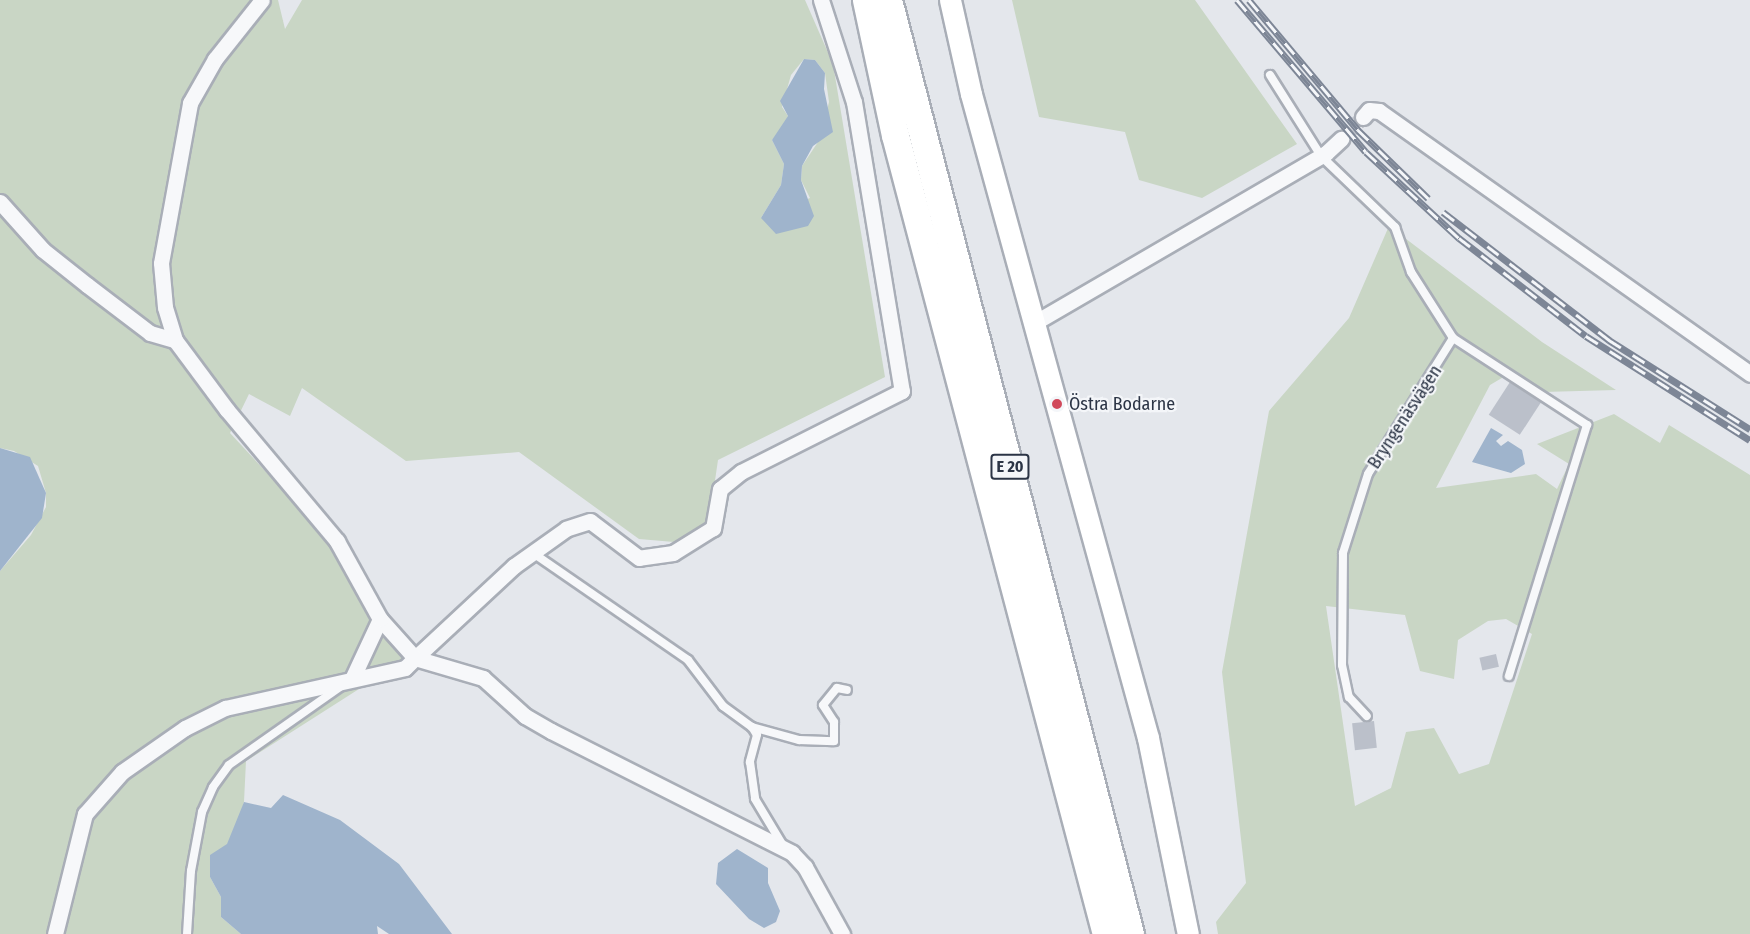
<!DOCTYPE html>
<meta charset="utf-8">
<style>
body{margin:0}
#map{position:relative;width:1750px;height:934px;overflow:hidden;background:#e4e7ec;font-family:"Fira Sans Condensed",sans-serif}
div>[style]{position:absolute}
.green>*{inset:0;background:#c9d6c5}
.water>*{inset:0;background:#9fb4cc}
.building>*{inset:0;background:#bbc0ca;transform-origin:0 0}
.street-tunnel>*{height:15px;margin-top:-7.5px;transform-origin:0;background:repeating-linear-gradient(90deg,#bfc3cb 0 15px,transparent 0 23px)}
.roads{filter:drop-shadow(2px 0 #a9aeb7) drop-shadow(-2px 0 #a9aeb7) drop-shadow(0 2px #a9aeb7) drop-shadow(0 -2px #a9aeb7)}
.lane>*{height:8px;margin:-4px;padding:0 4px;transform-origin:4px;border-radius:4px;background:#f7f8fa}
.street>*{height:15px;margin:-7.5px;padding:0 7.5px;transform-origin:7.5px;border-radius:7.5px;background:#f7f8fa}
.secondary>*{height:21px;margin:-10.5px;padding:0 10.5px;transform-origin:10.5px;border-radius:10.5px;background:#fff}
.highway>*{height:27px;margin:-13.5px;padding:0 13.5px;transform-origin:13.5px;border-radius:13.5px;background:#fff}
.rail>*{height:7px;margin-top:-3.5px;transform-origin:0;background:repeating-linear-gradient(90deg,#f4f6f9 0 14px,#7d8696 0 28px);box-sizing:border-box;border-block:2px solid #7d8696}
.dots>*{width:16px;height:16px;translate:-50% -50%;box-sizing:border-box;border:3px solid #f4f6f9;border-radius:50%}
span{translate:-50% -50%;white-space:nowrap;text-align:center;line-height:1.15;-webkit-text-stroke:4.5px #f4f6f9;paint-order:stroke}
.shield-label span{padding:2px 4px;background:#f4f6f9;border:2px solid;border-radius:4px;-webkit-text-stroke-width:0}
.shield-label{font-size:16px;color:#2b3445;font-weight:700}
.poi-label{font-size:18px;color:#2b3445}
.left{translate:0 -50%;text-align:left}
.street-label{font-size:18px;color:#2b3445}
</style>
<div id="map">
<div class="green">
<i style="clip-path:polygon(evenodd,0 0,278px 0,285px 29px,302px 0,805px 0,833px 64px,885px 377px,718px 460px,710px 515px,694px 537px,674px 542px,639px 539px,519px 452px,406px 461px,302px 388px,290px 416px,249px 394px,230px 433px,332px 543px,355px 582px,370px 621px,406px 659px,246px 761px,244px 802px,236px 828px,210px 877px,221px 897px,221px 917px,241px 934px,0 934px,0 571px,31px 535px,46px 507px,46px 493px,38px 466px,14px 451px,0 448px,0 0,804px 59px,815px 60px,825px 73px,829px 102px,820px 139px,802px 166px,801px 180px,810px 198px,761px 218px,781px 185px,784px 164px,772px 140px,784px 128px,788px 116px,782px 107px,791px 75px,804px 59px)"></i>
<i style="clip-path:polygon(1012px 0,1195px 0,1297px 144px,1202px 198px,1139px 180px,1125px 132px,1039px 117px)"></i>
<i style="clip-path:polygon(evenodd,1389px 226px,1542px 342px,1616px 390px,1543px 392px,1512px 372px,1490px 385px,1436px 488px,1536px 474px,1557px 489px,1569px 464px,1537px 444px,1614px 414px,1660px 443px,1669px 425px,1750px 475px,1750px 934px,1218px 934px,1216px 922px,1246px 883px,1222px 672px,1269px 411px,1349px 318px,1389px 226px,1326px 606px,1405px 615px,1420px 671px,1454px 679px,1458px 640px,1488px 621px,1506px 619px,1532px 634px,1489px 764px,1459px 774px,1434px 728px,1406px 732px,1391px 788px,1355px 806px,1326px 606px)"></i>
</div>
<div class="water">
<i style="clip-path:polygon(804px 59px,815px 60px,825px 73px,824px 89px,833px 132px,813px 146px,802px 166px,801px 180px,814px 216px,808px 226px,776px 234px,761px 218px,781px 185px,784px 164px,772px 140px,788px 116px,780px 101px)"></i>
<i style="clip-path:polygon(1491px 428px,1503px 435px,1496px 441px,1501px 446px,1508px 441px,1522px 450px,1525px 464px,1511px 473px,1472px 462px)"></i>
<i style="clip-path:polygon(0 448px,30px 457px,46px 493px,42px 518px,0 571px)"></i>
<i style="clip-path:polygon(283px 795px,340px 820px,399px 864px,452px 934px,389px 934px,377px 926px,378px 934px,241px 934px,221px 917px,221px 897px,210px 877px,210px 855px,227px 844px,244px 802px,271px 808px)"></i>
<i style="clip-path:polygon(737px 849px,768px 868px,768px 883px,780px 911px,776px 922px,764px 928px,749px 919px,716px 884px,718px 863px)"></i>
</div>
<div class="building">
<i style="left:1510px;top:382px;width:37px;height:39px;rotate:33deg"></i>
<i style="left:1496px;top:654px;width:13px;height:17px;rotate:77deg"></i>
<i style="left:1374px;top:721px;width:27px;height:22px;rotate:84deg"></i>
</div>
<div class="street-tunnel">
<i style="left:1341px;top:139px;width:31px;rotate:-45deg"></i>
</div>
<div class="roads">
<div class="lane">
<i style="left:1270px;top:75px;width:96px;rotate:57.8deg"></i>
<i style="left:1321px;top:156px;width:103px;rotate:43.8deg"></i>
<i style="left:1395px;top:227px;width:48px;rotate:70.4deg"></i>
<i style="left:1411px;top:272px;width:78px;rotate:57.5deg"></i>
<i style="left:1453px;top:338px;width:160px;rotate:122deg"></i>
<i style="left:1368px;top:474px;width:83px;rotate:107.6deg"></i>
<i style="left:1343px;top:553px;width:112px;rotate:90.5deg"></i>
<i style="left:1342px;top:665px;width:33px;rotate:78deg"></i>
<i style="left:1349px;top:697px;width:26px;rotate:47deg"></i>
<i style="left:1453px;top:338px;width:160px;rotate:33deg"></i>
<i style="left:1587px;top:425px;width:263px;rotate:107.3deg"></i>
<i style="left:533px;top:553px;width:188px;rotate:34.6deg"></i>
<i style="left:688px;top:660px;width:58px;rotate:52.7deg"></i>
<i style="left:723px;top:706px;width:36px;rotate:36deg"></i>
<i style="left:752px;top:727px;width:9px;rotate:58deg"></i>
<i style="left:757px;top:735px;width:28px;rotate:105deg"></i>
<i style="left:750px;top:762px;width:37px;rotate:82deg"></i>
<i style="left:755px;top:799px;width:52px;rotate:59deg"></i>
<i style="left:752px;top:727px;width:49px;rotate:15.5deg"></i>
<i style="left:799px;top:740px;width:35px;rotate:2deg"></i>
<i style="left:834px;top:741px;width:19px;rotate:-90deg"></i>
<i style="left:834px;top:722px;width:20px;rotate:-123deg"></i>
<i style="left:823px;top:705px;width:22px;rotate:-51deg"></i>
<i style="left:837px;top:688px;width:10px;rotate:11deg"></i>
<i style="left:187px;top:934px;width:63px;rotate:-86.4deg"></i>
<i style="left:191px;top:871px;width:60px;rotate:-79.4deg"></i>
<i style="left:202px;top:812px;width:27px;rotate:-66deg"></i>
<i style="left:213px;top:787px;width:27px;rotate:-54deg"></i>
<i style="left:229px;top:765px;width:136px;rotate:-35.1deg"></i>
</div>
<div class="street">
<i style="left:821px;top:0;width:107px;rotate:72.1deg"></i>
<i style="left:854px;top:102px;width:293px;rotate:80.6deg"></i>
<i style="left:902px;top:391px;width:180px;rotate:153.3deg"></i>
<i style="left:741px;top:472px;width:27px;rotate:141deg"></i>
<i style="left:720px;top:489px;width:40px;rotate:100deg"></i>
<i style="left:713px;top:528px;width:47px;rotate:148deg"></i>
<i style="left:673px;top:553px;width:34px;rotate:172deg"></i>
<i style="left:639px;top:558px;width:61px;rotate:-142.9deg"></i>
<i style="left:590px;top:521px;width:25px;rotate:162deg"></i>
<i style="left:566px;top:529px;width:64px;rotate:144.6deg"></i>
<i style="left:514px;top:566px;width:135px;rotate:137.1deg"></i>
<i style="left:415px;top:658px;width:71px;rotate:16.4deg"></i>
<i style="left:483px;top:678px;width:57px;rotate:42.1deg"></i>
<i style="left:525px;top:716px;width:30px;rotate:30deg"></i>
<i style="left:551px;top:731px;width:270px;rotate:26.8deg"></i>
<i style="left:792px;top:853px;width:19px;rotate:47deg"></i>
<i style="left:805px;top:867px;width:77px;rotate:61.1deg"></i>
<i style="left:1363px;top:117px;width:9px;rotate:-49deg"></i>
<i style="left:1369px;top:110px;width:10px;rotate:6deg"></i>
<i style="left:1379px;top:111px;width:455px;rotate:35.3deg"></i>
<i style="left:0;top:202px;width:64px;rotate:48.1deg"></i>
<i style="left:43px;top:250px;width:56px;rotate:38.5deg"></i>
<i style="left:87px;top:285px;width:79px;rotate:37.3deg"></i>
<i style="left:150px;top:333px;width:26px;rotate:16deg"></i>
<i style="left:1034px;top:323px;width:338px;rotate:-30.2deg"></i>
<i style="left:1326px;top:153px;width:21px;rotate:-43deg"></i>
<i style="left:352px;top:679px;width:66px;rotate:-65deg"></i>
<i style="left:55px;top:934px;width:124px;rotate:-76deg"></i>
<i style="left:85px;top:814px;width:56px;rotate:-48.6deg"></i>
<i style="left:122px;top:772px;width:77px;rotate:-34.9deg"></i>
<i style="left:185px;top:728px;width:45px;rotate:-26.6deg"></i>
<i style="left:225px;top:708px;width:184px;rotate:-12.5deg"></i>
<i style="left:405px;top:668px;width:14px;rotate:-45deg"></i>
<i style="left:415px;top:658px;width:52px;rotate:-131.9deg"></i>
<i style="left:380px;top:619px;width:89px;rotate:-118.9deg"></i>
<i style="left:337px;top:541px;width:171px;rotate:-130deg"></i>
<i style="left:227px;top:410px;width:87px;rotate:-126.6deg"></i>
<i style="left:175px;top:340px;width:34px;rotate:-107deg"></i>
<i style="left:165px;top:307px;width:44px;rotate:-95.2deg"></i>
<i style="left:161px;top:263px;width:163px;rotate:-79.7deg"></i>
<i style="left:190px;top:103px;width:51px;rotate:-60.4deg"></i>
<i style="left:215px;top:59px;width:75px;rotate:-51.5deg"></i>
</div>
<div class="secondary">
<i style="left:950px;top:0;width:96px;rotate:77.4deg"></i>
<i style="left:971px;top:94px;width:668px;rotate:74.63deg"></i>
<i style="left:1148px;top:738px;width:200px;rotate:78.5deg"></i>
</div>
<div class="highway">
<i style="left:866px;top:0;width:138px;rotate:77.9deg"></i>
<i style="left:895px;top:135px;width:826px;rotate:75.21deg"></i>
<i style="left:888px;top:0;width:965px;rotate:75.47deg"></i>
</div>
</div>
<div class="rail">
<i style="left:1237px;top:0;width:199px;rotate:49.7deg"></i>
<i style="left:1366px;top:152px;width:127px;rotate:42.8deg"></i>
<i style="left:1459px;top:238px;width:160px;rotate:37.7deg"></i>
<i style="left:1586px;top:336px;width:194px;rotate:32.4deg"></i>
<i style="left:1249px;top:0;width:170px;rotate:50deg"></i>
<i style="left:1358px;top:130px;width:98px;rotate:44.2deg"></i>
<i style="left:1443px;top:212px;width:210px;rotate:37.6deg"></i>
<i style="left:1609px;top:340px;width:167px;rotate:32.3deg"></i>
</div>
<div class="dots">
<i style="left:1057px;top:404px;background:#d1495b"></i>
</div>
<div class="shield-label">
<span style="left:1010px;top:467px">E 20</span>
</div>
<div class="poi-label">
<span class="left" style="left:1069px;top:404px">Östra Bodarne</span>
</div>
<div class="street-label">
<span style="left:1405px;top:417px;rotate:-57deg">Bryngenäsvägen</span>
</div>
</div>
